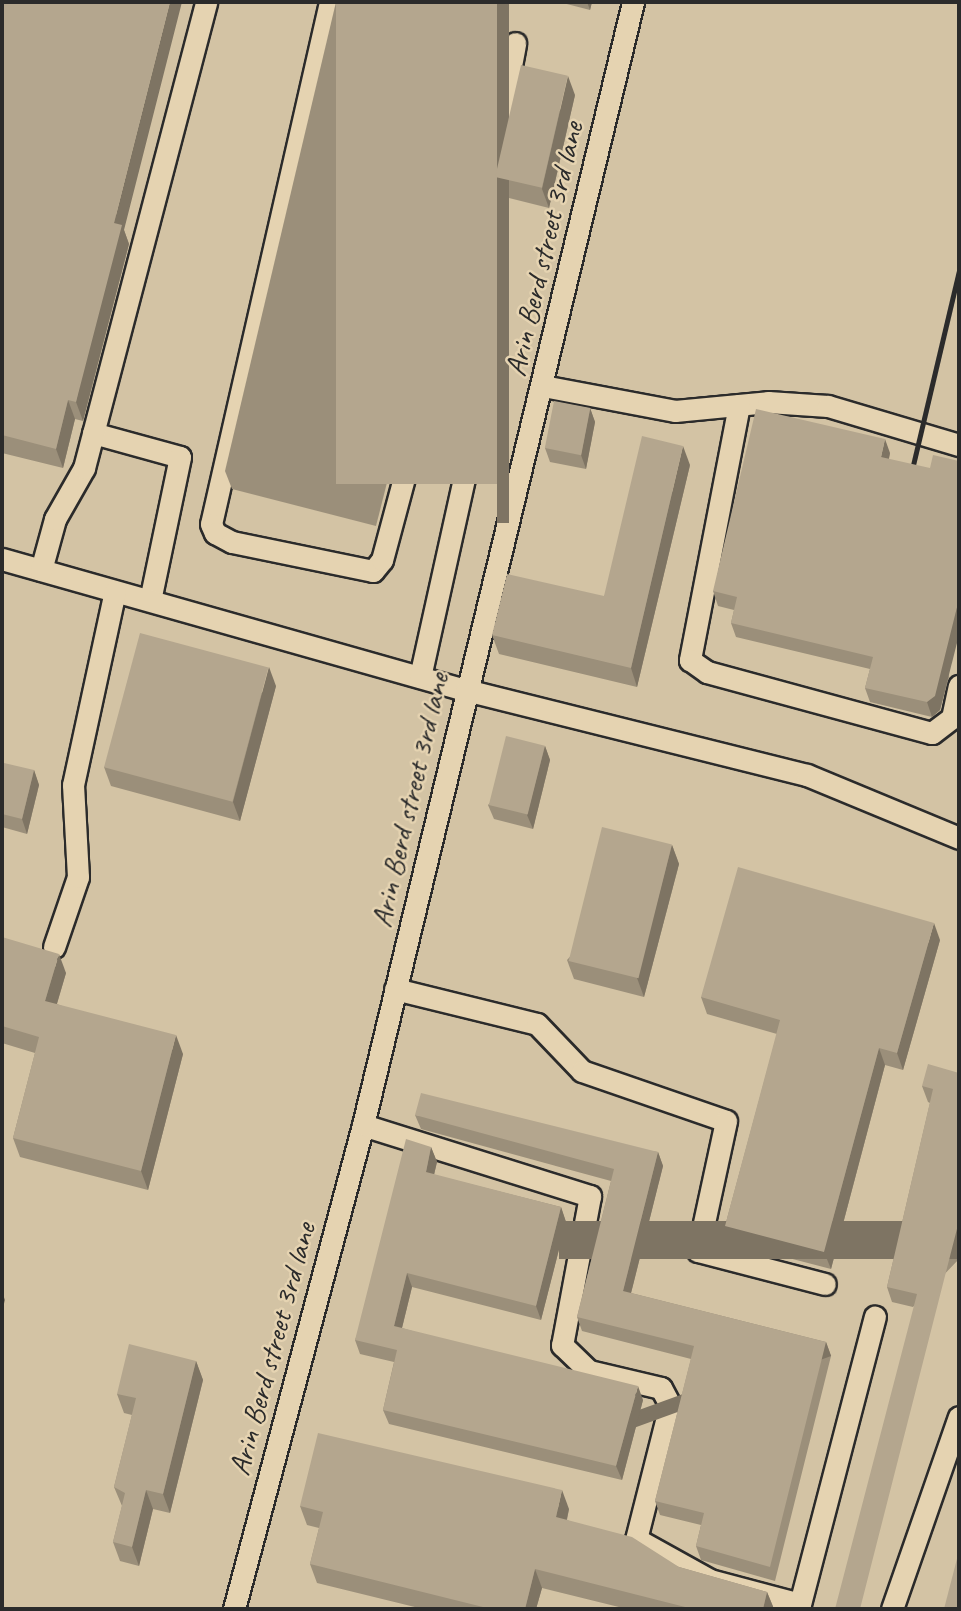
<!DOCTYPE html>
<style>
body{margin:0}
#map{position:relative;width:961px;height:1611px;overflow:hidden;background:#e5d3b1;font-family:Caveat,sans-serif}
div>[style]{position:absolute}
.built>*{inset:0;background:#d3c3a4;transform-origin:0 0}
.roads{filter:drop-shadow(2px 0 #2b2b2b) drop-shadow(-2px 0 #2b2b2b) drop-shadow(0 2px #2b2b2b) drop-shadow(0 -2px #2b2b2b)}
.minor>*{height:21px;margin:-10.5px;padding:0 10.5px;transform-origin:10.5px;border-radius:10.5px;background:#e5d3b1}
.rail>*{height:5px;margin:-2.5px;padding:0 2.5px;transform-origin:2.5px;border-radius:2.5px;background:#2b2b2b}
.wall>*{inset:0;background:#9b8f7a}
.shaded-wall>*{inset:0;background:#7e7463;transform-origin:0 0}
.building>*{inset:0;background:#b4a68e;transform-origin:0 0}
span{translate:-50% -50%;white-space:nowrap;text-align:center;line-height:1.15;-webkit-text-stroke:5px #e5d3b1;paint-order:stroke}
.street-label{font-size:30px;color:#2b2b2b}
.frame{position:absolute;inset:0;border:4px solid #2b2b2b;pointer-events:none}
</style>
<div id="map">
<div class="built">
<i style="left:2px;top:2px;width:957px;height:1607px"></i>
</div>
<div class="roads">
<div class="minor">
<i style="left:330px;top:2px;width:535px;rotate:102.84deg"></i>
<i style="left:211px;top:524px;width:10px;rotate:66deg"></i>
<i style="left:215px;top:533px;width:19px;rotate:28deg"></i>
<i style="left:232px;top:542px;width:144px;rotate:11.6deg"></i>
<i style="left:373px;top:571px;width:14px;rotate:-51deg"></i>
<i style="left:382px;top:560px;width:166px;rotate:-75deg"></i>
<i style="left:425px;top:400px;width:16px;rotate:-38deg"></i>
<i style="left:438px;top:390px;width:36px"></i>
<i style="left:543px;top:386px;width:134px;rotate:10.7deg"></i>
<i style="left:675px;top:411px;width:93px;rotate:-5.5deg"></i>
<i style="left:768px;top:402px;width:60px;rotate:3.8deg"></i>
<i style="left:828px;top:406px;width:137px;rotate:16.6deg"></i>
<i style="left:739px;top:405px;width:260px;rotate:100.9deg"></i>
<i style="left:690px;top:660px;width:21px;rotate:35deg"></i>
<i style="left:707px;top:672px;width:233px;rotate:15.2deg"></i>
<i style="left:932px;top:733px;width:25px;rotate:-37deg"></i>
<i style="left:952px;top:718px;width:33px;rotate:-78deg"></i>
<i style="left:93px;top:433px;width:90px;rotate:15.4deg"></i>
<i style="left:180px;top:457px;width:146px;rotate:101.8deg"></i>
<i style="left:2px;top:559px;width:482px;rotate:15.8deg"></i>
<i style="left:466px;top:690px;width:351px;rotate:14deg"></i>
<i style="left:807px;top:775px;width:165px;rotate:22.5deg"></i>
<i style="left:41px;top:570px;width:53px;rotate:-74.6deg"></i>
<i style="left:55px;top:519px;width:59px;rotate:-60.4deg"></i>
<i style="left:84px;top:468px;width:482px;rotate:-75.3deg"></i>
<i style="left:420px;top:677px;width:258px;rotate:-77.5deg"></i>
<i style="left:476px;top:425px;width:86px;rotate:-100.8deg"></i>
<i style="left:460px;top:341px;width:303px;rotate:-79.5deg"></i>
<i style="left:54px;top:947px;width:74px;rotate:-71.1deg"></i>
<i style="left:78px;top:877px;width:92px;rotate:-93.1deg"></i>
<i style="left:73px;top:785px;width:198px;rotate:-77.8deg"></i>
<i style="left:395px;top:989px;width:146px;rotate:13.8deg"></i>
<i style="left:537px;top:1024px;width:65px;rotate:46.2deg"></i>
<i style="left:582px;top:1071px;width:152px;rotate:19.1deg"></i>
<i style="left:726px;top:1121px;width:133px;rotate:102.2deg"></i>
<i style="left:698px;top:1251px;width:131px;rotate:14.6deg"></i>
<i style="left:363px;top:1125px;width:238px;rotate:17.4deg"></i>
<i style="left:590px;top:1196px;width:152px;rotate:100.6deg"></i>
<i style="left:562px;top:1345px;width:37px;rotate:44deg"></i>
<i style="left:589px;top:1371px;width:74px;rotate:13.3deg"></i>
<i style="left:661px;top:1388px;width:19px;rotate:62deg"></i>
<i style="left:670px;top:1405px;width:138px;rotate:104.2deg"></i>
<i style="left:636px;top:1539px;width:85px;rotate:29deg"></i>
<i style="left:710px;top:1580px;width:93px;rotate:14.9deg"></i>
<i style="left:800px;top:1604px;width:297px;rotate:-75.4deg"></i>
<i style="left:234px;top:1609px;width:501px;rotate:-75.08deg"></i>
<i style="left:363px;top:1125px;width:1155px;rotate:-76.48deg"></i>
<i style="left:892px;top:1609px;width:203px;rotate:-70.8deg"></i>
</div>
</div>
<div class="rail">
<i style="left:909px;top:482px;width:217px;rotate:-76.7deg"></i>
</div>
<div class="wall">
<i style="clip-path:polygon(2px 2px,124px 230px,129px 244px,83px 421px,75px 419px,63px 468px,2px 453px)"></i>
<i style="clip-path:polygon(336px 2px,509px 2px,376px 526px,232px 489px,225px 471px)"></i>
<i style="clip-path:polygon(559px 2px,592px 2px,590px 10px)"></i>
<i style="clip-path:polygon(575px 95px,549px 208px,501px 196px,494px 177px)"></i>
<i style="clip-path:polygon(590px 408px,595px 422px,586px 469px,550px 462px,545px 448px)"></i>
<i style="clip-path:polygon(890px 453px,889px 459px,949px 677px,940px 710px,932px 717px,870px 702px,865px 688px,870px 669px,736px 637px,731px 623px,734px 610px,718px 606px,713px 591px)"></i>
<i style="clip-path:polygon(690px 465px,637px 687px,499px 654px,492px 635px,604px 596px)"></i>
<i style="clip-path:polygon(276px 686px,240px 821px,111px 786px,104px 767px)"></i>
<i style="clip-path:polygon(545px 746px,550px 760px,533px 829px,494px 819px,488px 805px)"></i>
<i style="clip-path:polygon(34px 770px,39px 785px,27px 834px,2px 827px,2px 772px)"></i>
<i style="clip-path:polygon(672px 845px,679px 864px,644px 997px,574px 979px,567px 960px)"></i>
<i style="clip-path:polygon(2px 937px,66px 973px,57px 1004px,183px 1054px,148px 1190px,20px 1157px,13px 1138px,35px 1053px,2px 1043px)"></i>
<i style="clip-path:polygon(940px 940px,903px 1070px,885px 1065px,831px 1269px,731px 1243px,725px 1226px,777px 1034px,707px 1014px,701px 997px)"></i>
<i style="clip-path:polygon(959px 1073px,959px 1259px,913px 1307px,892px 1302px,887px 1287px,930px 1103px,928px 1102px,922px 1086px)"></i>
<i style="clip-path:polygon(415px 1115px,658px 1152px,663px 1166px,631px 1293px,826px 1342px,831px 1356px,775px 1581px,701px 1560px,696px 1546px,701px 1525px,660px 1515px,655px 1501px,691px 1359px,582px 1331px,577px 1317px,611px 1181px,421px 1129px)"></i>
<i style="clip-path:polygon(431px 1147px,437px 1162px,434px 1175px,561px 1207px,566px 1222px,541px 1320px,412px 1287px,402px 1328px,643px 1400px,622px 1480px,389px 1424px,383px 1410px,394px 1362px,360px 1354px,355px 1340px)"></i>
<i style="clip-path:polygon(196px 1361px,203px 1380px,170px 1513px,153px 1509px,139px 1566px,120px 1561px,113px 1542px,122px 1506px,114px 1487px,132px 1415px,124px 1413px,117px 1394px)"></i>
<i style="clip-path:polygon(300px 1506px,569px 1509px,567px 1520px,679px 1567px,767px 1592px,774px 1609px,627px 1609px,542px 1588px,536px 1609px,423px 1609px,317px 1583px,310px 1564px,319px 1528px,307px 1525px)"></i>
</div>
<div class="shaded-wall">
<i style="clip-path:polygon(170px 2px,182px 2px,124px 230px,129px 244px,83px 421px,76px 402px,114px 223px)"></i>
<i style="left:497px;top:2px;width:12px;height:521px"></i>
<i style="clip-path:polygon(587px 2px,592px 2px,590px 10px)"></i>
<i style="clip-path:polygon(568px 76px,575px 95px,549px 208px,542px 189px)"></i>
<i style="clip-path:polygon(68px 400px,75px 419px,63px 468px,56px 449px)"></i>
<i style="clip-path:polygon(590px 408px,595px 422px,586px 469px,581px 455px)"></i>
<i style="clip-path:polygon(885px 439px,890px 453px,886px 471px,881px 457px)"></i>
<i style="clip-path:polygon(683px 446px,690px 465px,637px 687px,631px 668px)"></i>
<i style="clip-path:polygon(959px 599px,959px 635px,940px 710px,932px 717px,927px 702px)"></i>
<i style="clip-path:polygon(269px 667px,276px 686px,240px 821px,233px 802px)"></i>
<i style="clip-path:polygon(545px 746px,550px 760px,533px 829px,527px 815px)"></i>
<i style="clip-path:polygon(34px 770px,39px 785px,27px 834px,22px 819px)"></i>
<i style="clip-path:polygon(672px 845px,679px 864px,644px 997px,637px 978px)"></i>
<i style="clip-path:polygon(934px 923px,940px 940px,903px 1070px,897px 1053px)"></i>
<i style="clip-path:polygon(59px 954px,66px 973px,52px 1020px,45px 1001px)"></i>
<i style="clip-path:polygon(176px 1035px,183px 1054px,148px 1190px,141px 1171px)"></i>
<i style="clip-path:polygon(879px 1048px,885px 1065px,831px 1269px,824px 1252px)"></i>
<i style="clip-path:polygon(431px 1147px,437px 1162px,431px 1187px,426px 1172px)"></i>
<i style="clip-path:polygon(658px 1152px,663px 1166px,628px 1305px,623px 1291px)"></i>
<i style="clip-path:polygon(561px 1207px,566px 1222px,541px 1320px,536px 1306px)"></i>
<i style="left:959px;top:1221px;width:38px;height:400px;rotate:90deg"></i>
<i style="clip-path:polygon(407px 1273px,412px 1287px,399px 1340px,394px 1326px)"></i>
<i style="clip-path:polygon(2px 1292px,5px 1300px,2px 1311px)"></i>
<i style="left:826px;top:1342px;width:15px;height:232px;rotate:70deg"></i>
<i style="clip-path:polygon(196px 1361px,203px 1380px,170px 1513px,163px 1494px)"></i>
<i style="clip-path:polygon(638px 1386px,643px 1400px,622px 1480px,616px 1466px)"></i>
<i style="clip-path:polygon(146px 1490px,153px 1509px,139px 1566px,132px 1547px)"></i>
<i style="clip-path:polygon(562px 1490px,569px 1509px,563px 1536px,556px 1517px)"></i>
<i style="clip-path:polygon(535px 1569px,542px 1588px,536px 1609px,525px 1609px)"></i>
<i style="clip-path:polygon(767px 1592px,774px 1609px,763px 1609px)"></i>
</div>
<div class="building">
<i style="clip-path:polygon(2px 2px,170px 2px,114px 223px,122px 225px,76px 402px,68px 400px,56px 449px,2px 435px)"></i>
<i style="left:336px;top:2px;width:161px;height:482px"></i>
<i style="left:521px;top:65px;width:48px;height:115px;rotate:13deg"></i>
<i style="left:554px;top:401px;width:37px;height:48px;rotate:11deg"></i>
<i style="clip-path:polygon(756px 409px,885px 439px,881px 457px,930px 468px,933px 455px,959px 461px,959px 599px,935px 696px,927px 702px,865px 688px,873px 657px,731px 623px,737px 597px,713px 591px)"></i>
<i style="clip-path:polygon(642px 436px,683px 446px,631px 668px,492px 635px,507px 574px,604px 596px)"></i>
<i style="left:140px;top:633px;width:133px;height:139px;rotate:15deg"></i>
<i style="left:506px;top:736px;width:40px;height:71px;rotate:14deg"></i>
<i style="clip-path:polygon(4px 763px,34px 770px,22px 819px,2px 814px,2px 772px)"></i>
<i style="left:602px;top:827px;width:72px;height:138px;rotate:14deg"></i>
<i style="clip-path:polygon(738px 867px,934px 923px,897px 1053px,879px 1048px,824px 1252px,725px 1226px,780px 1020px,701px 997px)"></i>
<i style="clip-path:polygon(2px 937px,59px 954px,45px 1001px,176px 1035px,141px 1171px,13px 1138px,39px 1037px,2px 1026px)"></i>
<i style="clip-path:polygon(928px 1064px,959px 1073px,959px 1221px,860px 1609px,835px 1609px,917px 1294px,887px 1287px,933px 1089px,922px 1086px)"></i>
<i style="clip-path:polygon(421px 1093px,658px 1152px,623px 1291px,826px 1342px,770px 1567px,696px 1546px,704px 1513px,655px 1501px,694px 1346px,577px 1317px,614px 1169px,415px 1115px)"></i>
<i style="clip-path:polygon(406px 1139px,431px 1147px,426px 1172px,561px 1207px,536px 1306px,407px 1273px,394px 1326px,638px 1386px,616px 1466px,383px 1410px,397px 1350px,355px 1340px)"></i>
<i style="clip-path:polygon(129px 1344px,196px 1361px,163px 1494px,146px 1490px,132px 1547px,113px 1542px,125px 1493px,114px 1487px,136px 1398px,117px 1394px)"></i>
<i style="clip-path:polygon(318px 1433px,562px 1490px,556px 1517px,632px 1537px,679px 1567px,767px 1592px,763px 1609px,693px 1609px,535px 1569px,525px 1609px,491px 1609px,310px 1564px,323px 1512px,300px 1506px)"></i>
<i style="clip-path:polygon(959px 1551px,959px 1609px,944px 1609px)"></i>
</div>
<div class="street-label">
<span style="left:544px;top:249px;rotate:-77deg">Arin Berd street 3rd lane</span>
<span style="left:409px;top:800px;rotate:-77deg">Arin Berd street 3rd lane</span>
<span style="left:272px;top:1349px;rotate:-75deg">Arin Berd street 3rd lane</span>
</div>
<div class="frame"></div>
</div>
